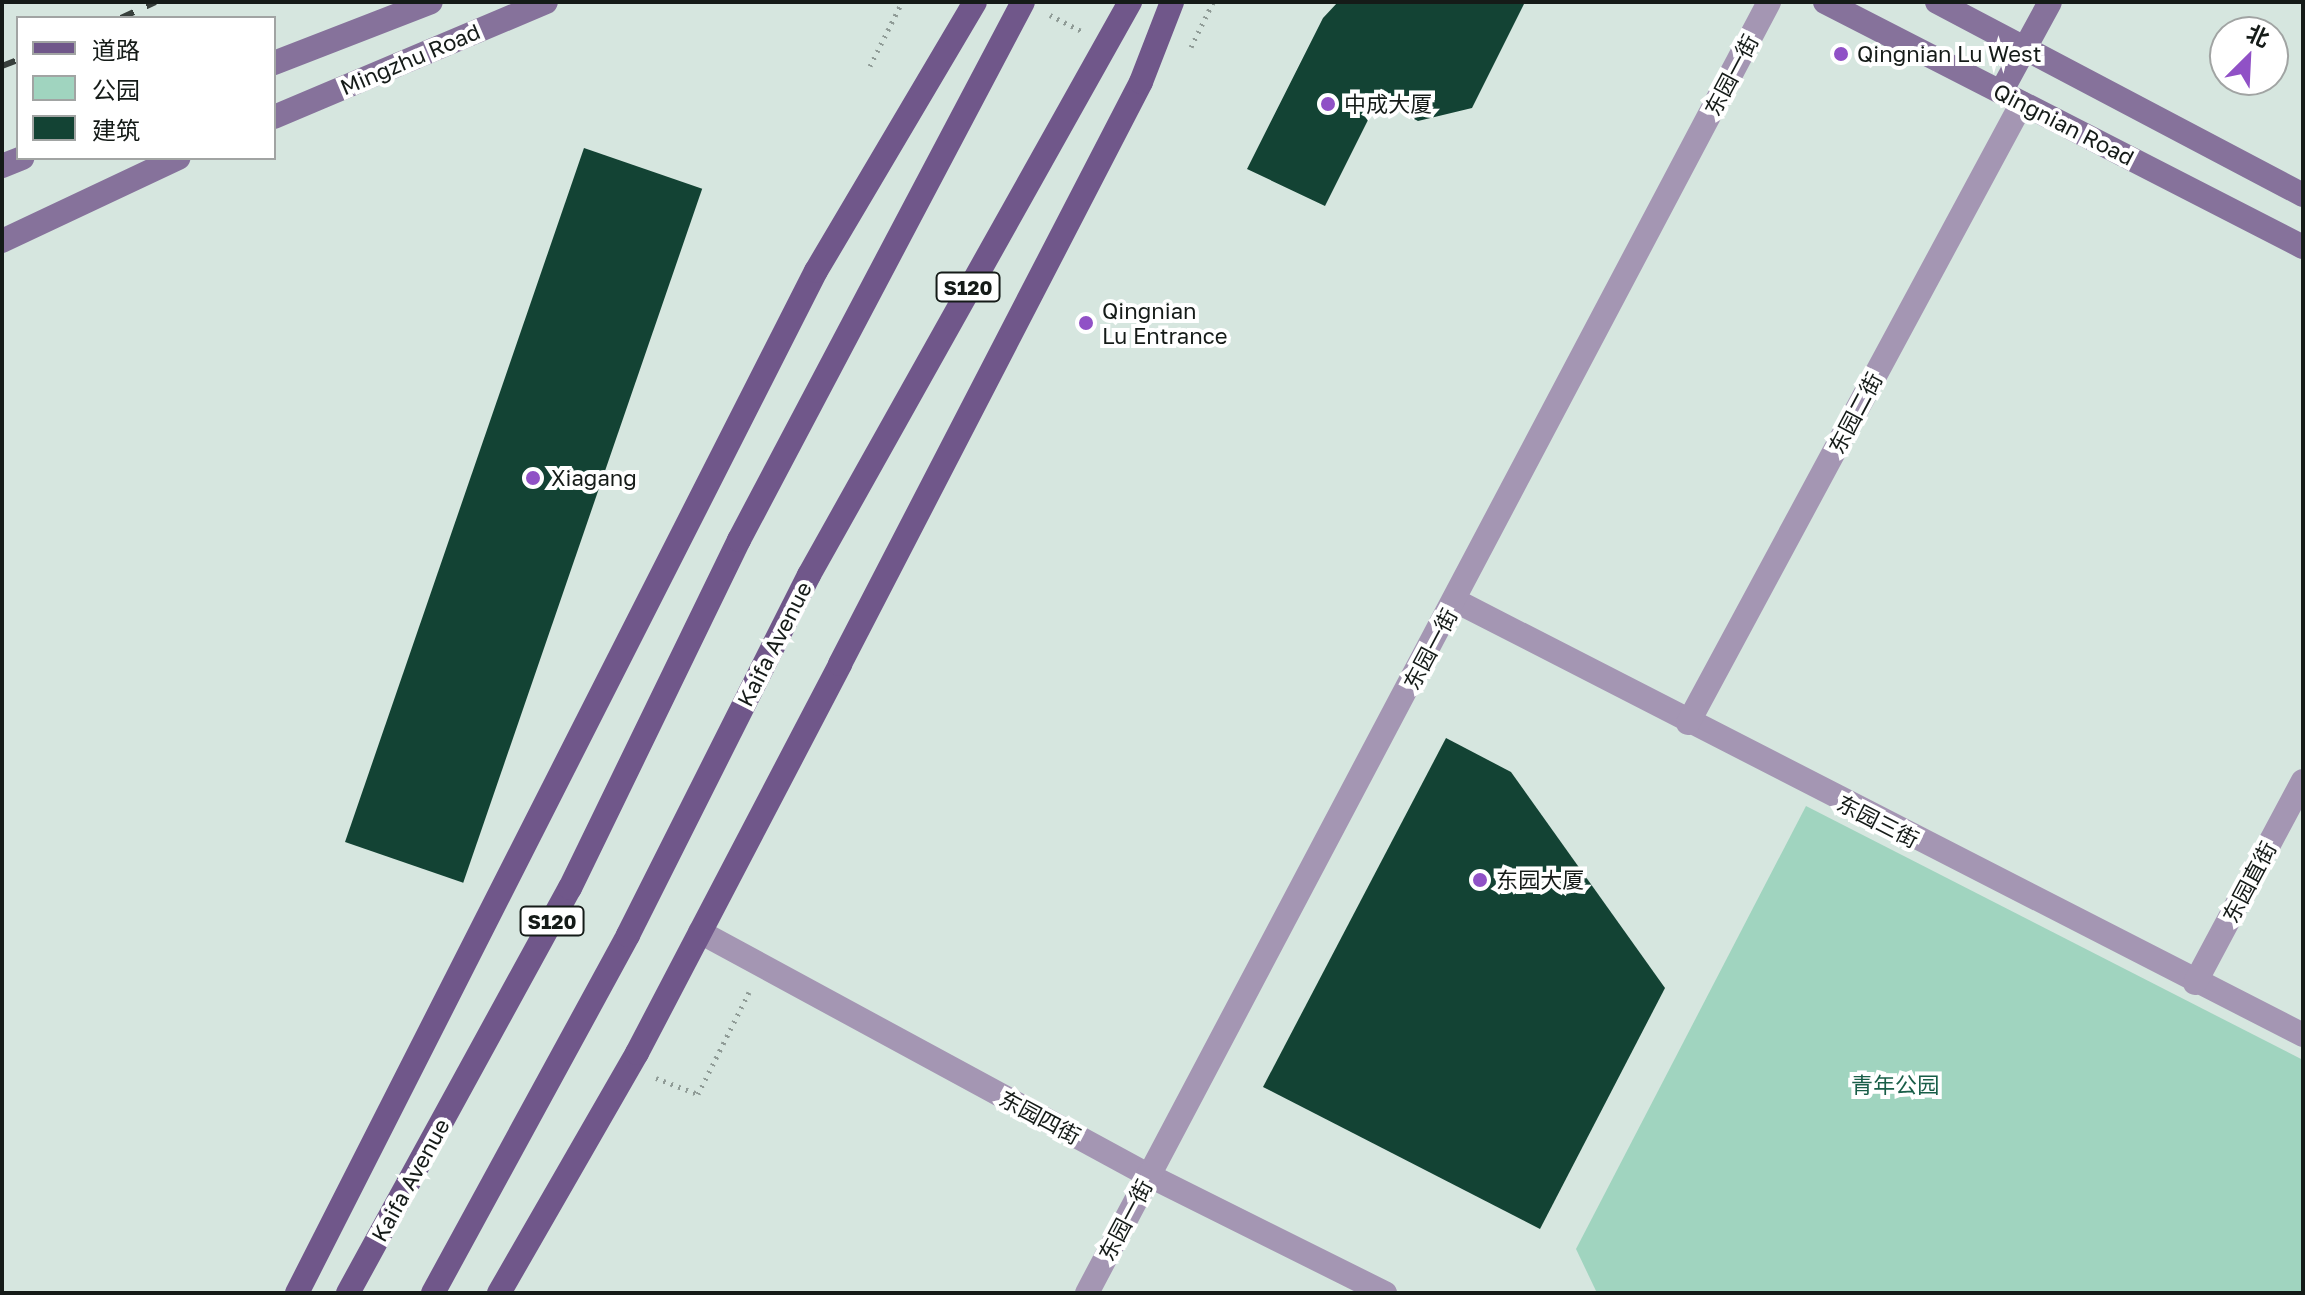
<!DOCTYPE html>
<html>
<head>
<meta charset="utf-8">
<style>
  body { margin:0 }
  #map { position:relative; width:2305px; height:1295px; overflow:hidden; background:#d6e6df; font-family:"Golos Text","Noto Sans SC",sans-serif }
  div>[style] { position:absolute }
  .green>* { inset:0; background:#a0d4bf }
  .building>* { inset:0; background:#134334; transform-origin:0 0 }
  .path>* { height:5px; margin-top:-2.5px; transform-origin:0; background:repeating-linear-gradient(90deg,#8f9b96 0 2px,transparent 0 8px) }
  .street>* { height:24px; margin:-12px; padding:0 12px; transform-origin:12px; border-radius:12px; background:#a496b3 }
  .secondary>* { height:24px; margin:-12px; padding:0 12px; transform-origin:12px; border-radius:12px; background:#86729b }
  .primary>* { height:24px; margin:-12px; padding:0 12px; transform-origin:12px; border-radius:12px; background:#70578a }
  .rail>* { height:6px; margin-top:-3px; transform-origin:0; background:repeating-linear-gradient(90deg,#38403c 0 14px,transparent 0 28px) }
  .dots>* { width:22px; height:22px; translate:-50% -50%; box-sizing:border-box; border:4px solid #fff; border-radius:50% }
  span { translate:-50% -50%; white-space:nowrap; text-align:center; line-height:1.15; -webkit-text-stroke:8px #fff; paint-order:stroke }
  .shield-label span { padding:2px 6px; background:#fff; border:2px solid; border-radius:6px; -webkit-text-stroke-width:0 }
  .shield-label { font-size:20px; color:#151b18; font-weight:700 }
  .poi-label { font-size:22px; color:#151b18 }
  .left { translate:0 -50%; text-align:left }
  .street-label { font-size:22px; color:#151b18 }
  .park-label { font-size:22px; color:#195e48 }
  .frame { position:absolute; inset:0; border:4px solid #151b18; pointer-events:none }
  .legend { position:absolute; left:16px; top:16px; width:260px; height:144px; box-sizing:border-box; background:#fff; border:2px solid #a1a4a3; margin:0; padding:10px 14px; list-style:none; font-size:24px; color:#151b18 }
  .legend li { display:flex; align-items:center; gap:16px; height:40px }
  .legend b { width:40px; border:2px solid #a1a4a3 }
  .north { position:absolute; left:2209px; top:16px; width:80px; height:80px; box-sizing:border-box; background:#fff; border:2px solid #a1a4a3; border-radius:50%; rotate:24deg; font-size:22px; font-weight:700; line-height:32px; text-align:center; color:#151b18 }
  .north::after { content:''; display:block; margin:auto; width:28px; height:36px; background:#9051c6; clip-path:polygon(50% 0,100% 100%,50% 72%,0 100%) }
</style>
</head>
<body>
<div id="map">
  <div class="green">
    <i style="clip-path:polygon(1806px 806px,2303px 1060px,2303px 1293px,1597px 1293px,1576px 1249px)"></i>
  </div>
  <div class="building">
    <i style="clip-path:polygon(1338px 2px,1525px 2px,1472px 108px,1418px 121px,1378px 100px,1325px 206px,1247px 169px,1323px 18px)"></i>
    <i style="left:584px;top:148px;width:125px;height:734px;rotate:19deg"></i>
    <i style="clip-path:polygon(1446px 738px,1511px 772px,1665px 988px,1540px 1229px,1263px 1087px)"></i>
  </div>
  <div class="path">
    <i style="left:1050px;top:15px;width:35px;rotate:27deg"></i>
    <i style="left:1191px;top:47px;width:50px;rotate:-63.9deg"></i>
    <i style="left:870px;top:66px;width:72px;rotate:-63.4deg"></i>
    <i style="left:656px;top:1078px;width:45px;rotate:20.9deg"></i>
    <i style="left:698px;top:1094px;width:114px;rotate:-63.4deg"></i>
  </div>
  <div class="street">
    <i style="left:1456px;top:601px;width:952px;rotate:27.13deg"></i>
    <i style="left:1688px;top:723px;width:704px;rotate:-61.69deg"></i>
    <i style="left:700px;top:932px;width:510px;rotate:28.48deg"></i>
    <i style="left:1148px;top:1175px;width:265px;rotate:26.5deg"></i>
    <i style="left:2195px;top:983px;width:229px;rotate:-61.9deg"></i>
    <i style="left:1087px;top:1293px;width:1460px;rotate:-62.15deg"></i>
  </div>
  <div class="secondary">
    <i style="left:1825px;top:2px;width:537px;rotate:27.14deg"></i>
    <i style="left:1937px;top:2px;width:414px;rotate:27.8deg"></i>
    <i style="left:274px;top:63px;width:168px;rotate:-21.2deg"></i>
    <i style="left:2001px;top:92px;width:102px;rotate:-61.4deg"></i>
    <i style="left:274px;top:117px;width:295px;rotate:-22.9deg"></i>
    <i style="left:2px;top:166px;width:22px;rotate:-22deg"></i>
    <i style="left:2px;top:241px;width:195px;rotate:-25.2deg"></i>
  </div>
  <div class="primary">
    <i style="left:297px;top:1293px;width:1146px;rotate:-63.08deg"></i>
    <i style="left:816px;top:271px;width:312px;rotate:-59.4deg"></i>
    <i style="left:348px;top:1293px;width:462px;rotate:-61.3deg"></i>
    <i style="left:570px;top:888px;width:387px;rotate:-64.1deg"></i>
    <i style="left:739px;top:540px;width:608px;rotate:-62.17deg"></i>
    <i style="left:433px;top:1293px;width:408px;rotate:-61.4deg"></i>
    <i style="left:628px;top:935px;width:403px;rotate:-63.3deg"></i>
    <i style="left:809px;top:575px;width:657px;rotate:-60.74deg"></i>
    <i style="left:499px;top:1293px;width:277px;rotate:-60.1deg"></i>
    <i style="left:637px;top:1053px;width:439px;rotate:-62.4deg"></i>
    <i style="left:840px;top:664px;width:655px;rotate:-62.65deg"></i>
    <i style="left:1141px;top:82px;width:86px;rotate:-68.8deg"></i>
  </div>
  <div class="rail">
    <i style="left:121px;top:18px;width:38px;rotate:-25deg"></i>
    <i style="left:2px;top:66px;width:17px;rotate:-21deg"></i>
  </div>
  <div class="dots">
    <i style="left:1841px;top:54px;background:#9051c6"></i>
    <i style="left:1328px;top:104px;background:#9051c6"></i>
    <i style="left:1086px;top:323px;background:#9051c6"></i>
    <i style="left:533px;top:478px;background:#9051c6"></i>
    <i style="left:1480px;top:880px;background:#9051c6"></i>
  </div>
  <div class="shield-label">
    <span style="left:968px;top:287px">S120</span>
    <span style="left:552px;top:921px">S120</span>
  </div>
  <div class="poi-label">
    <span class="left" style="left:1857px;top:54px">Qingnian Lu West</span>
    <span class="left" style="left:1344px;top:104px">中成大厦</span>
    <span class="left" style="left:1102px;top:323px">Qingnian<br>Lu Entrance</span>
    <span class="left" style="left:551px;top:478px">Xiagang</span>
    <span class="left" style="left:1496px;top:880px">东园大厦</span>
  </div>
  <div class="street-label">
    <span style="left:410px;top:59px;rotate:-23deg">Mingzhu Road</span>
    <span style="left:1731px;top:75px;rotate:-62deg">东园一街</span>
    <span style="left:2064px;top:124px;rotate:27deg">Qingnian Road</span>
    <span style="left:1855px;top:413px;rotate:-62deg">东园二街</span>
    <span style="left:774px;top:644px;rotate:-63deg">Kaifa Avenue</span>
    <span style="left:1430px;top:649px;rotate:-62deg">东园一街</span>
    <span style="left:1878px;top:821px;rotate:27deg">东园三街</span>
    <span style="left:2249px;top:882px;rotate:-62deg">东园直街</span>
    <span style="left:1040px;top:1117px;rotate:28deg">东园四街</span>
    <span style="left:410px;top:1180px;rotate:-61deg">Kaifa Avenue</span>
    <span style="left:1125px;top:1220px;rotate:-62deg">东园一街</span>
  </div>
  <div class="park-label">
    <span style="left:1895px;top:1085px">青年公园</span>
  </div>
  <div class="frame"></div>
  <ul class="legend">
  <li><b style="height:10px;background:#70578a"></b>道路</li>
  <li><b style="height:22px;background:#a0d4bf"></b>公园</li>
  <li><b style="height:22px;background:#134334"></b>建筑</li>
  </ul>
  <div class="north">北</div>
</div>
</body>
</html>
